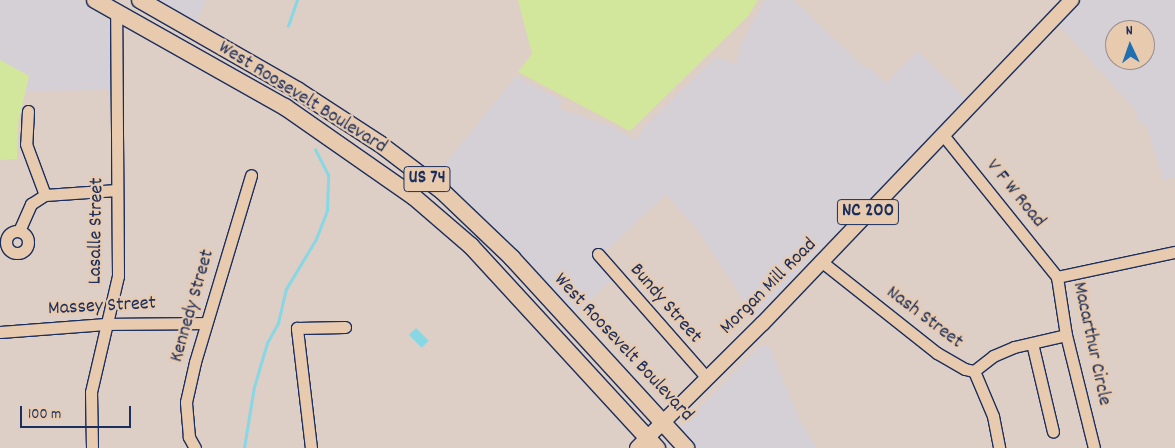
<!DOCTYPE html>
<html>
<head>
<meta charset="utf-8">
<style>
  body { margin:0 }
  #map { position:relative; width:1175px; height:448px; overflow:hidden; background:#ddcec6; font-family:Dekko,sans-serif }
  div>[style] { position:absolute }
  .built>* { inset:0; background:#d5d0d6 }
  .green>* { inset:0; background:#d3e79c }
  .water>* { inset:0; background:#88d7e5; transform-origin:0 0 }
  .stream>* { height:2.5px; margin:-1.25px; padding:0 1.25px; transform-origin:1.25px; border-radius:1.25px; background:#88d7e5 }
  .roads { filter:drop-shadow(1px 0 #1b2f5e) drop-shadow(-1px 0 #1b2f5e) drop-shadow(0 1px #1b2f5e) drop-shadow(0 -1px #1b2f5e) }
  .minor>* { height:11px; margin:-5.5px; padding:0 5.5px; transform-origin:5.5px; border-radius:5.5px; background:#e8cbaf }
  .minor>.ring { margin:-5.5px; padding:0; box-sizing:content-box; background:none; border:11px solid #e8cbaf; border-radius:50% }
  .major>* { height:14px; margin:-7px; padding:0 7px; transform-origin:7px; border-radius:7px; background:#e8cbaf }
  .highway>* { height:16px; margin:-8px; padding:0 8px; transform-origin:8px; border-radius:8px; background:#e8cbaf }
  span { translate:-50% -50%; white-space:nowrap; text-align:center; line-height:1.15; -webkit-text-stroke:4.5px #e8cbaf; paint-order:stroke }
  .shield-label span { padding:1px 4px; background:#e8cbaf; border:1px solid; border-radius:4px; -webkit-text-stroke-width:0 }
  .shield-label { font-size:19px; color:#1b2f5e; font-weight:700 }
  .street-label { font-size:20px; color:#1b2f5e }
  .north { position:absolute; left:1105px; top:20px; width:50px; height:50px; box-sizing:border-box; background:#e8cbaf; border:1px solid #968d8f; border-radius:50%; rotate:357deg; font-size:14px; font-weight:700; line-height:20px; text-align:center; color:#1b2f5e }
  .north::after { content:''; display:block; margin:auto; width:18px; height:22px; background:#1f6fb2; clip-path:polygon(50% 0,100% 100%,50% 72%,0 100%) }
  .scale { position:absolute; left:20px; top:406px; width:111px; height:22px; box-sizing:border-box; border:2px solid #1b2f5e; border-top:0; padding-left:6px; font-size:15px; line-height:18px; white-space:nowrap; color:#1b2f5e; -webkit-text-stroke:4px #e8cbaf; paint-order:stroke }
</style>
</head>
<body>
<div id="map">
  <div class="built">
    <i style="clip-path:polygon(0 0,80px 0,101px 12px,109px 23px,111px 90px,26px 91px,29px 76px,0 60px)"></i>
    <i style="clip-path:polygon(155px 0,206px 0,196px 23px)"></i>
    <i style="clip-path:polygon(765px 0,794px 0,866px 69px,869px 67px,886px 83px,918px 51px,969px 102px,832px 237px,755px 318px,699px 232px,666px 194px,604px 253px,619px 273px,574px 314px,500px 234px,435px 176px,516px 76px,563px 101px,559px 108px,613px 127px,636px 140px,644px 127px,716px 57px,736px 64px,741px 44px)"></i>
    <i style="clip-path:polygon(evenodd,1079px 0,1175px 0,1175px 177px,1163px 180px,1146px 124px,1138px 124px,1136px 111px,1057px 23px,1079px 0,1115px 30px,1145px 30px,1145px 60px,1115px 60px,1115px 30px)"></i>
    <i style="clip-path:polygon(761px 345px,769px 345px,799px 419px,817px 448px,694px 448px,681px 433px,681px 427px)"></i>
  </div>
  <div class="green">
    <i style="clip-path:polygon(518px 0,758px 0,749px 15px,630px 131px,518px 72px,532px 54px)"></i>
    <i style="clip-path:polygon(0 60px,29px 76px,18px 123px,17px 159px,0 160px)"></i>
  </div>
  <div class="water">
    <i style="left:416px;top:328px;width:18px;height:10px;rotate:45deg"></i>
  </div>
  <div class="stream">
    <i style="left:288px;top:26px;width:28px;rotate:-71deg"></i>
    <i style="left:244px;top:448px;width:62px;rotate:-80.7deg"></i>
    <i style="left:254px;top:387px;width:46px;rotate:-73.5deg"></i>
    <i style="left:267px;top:343px;width:23px;rotate:-61deg"></i>
    <i style="left:278px;top:323px;width:35px;rotate:-77deg"></i>
    <i style="left:286px;top:289px;width:58px;rotate:-59deg"></i>
    <i style="left:316px;top:239px;width:31px;rotate:-69deg"></i>
    <i style="left:327px;top:210px;width:35px;rotate:-88deg"></i>
    <i style="left:328px;top:175px;width:28px;rotate:-117deg"></i>
  </div>
  <div class="roads">
    <div class="minor">
      <i style="left:28px;top:111px;width:33px;rotate:93deg"></i>
      <i style="left:26px;top:144px;width:54px;rotate:69.6deg"></i>
      <i style="left:943px;top:135px;width:182px;rotate:51.2deg"></i>
      <i style="left:1057px;top:277px;width:59px;rotate:81.2deg"></i>
      <i style="left:1066px;top:335px;width:116px;rotate:76.1deg"></i>
      <i style="left:19px;top:231px;width:30px;rotate:-66deg"></i>
      <i style="left:31px;top:204px;width:17px;rotate:-33deg"></i>
      <i style="left:45px;top:195px;width:72px;rotate:-4deg"></i>
      <i class="ring" style="left:6px;top:231px;width:11px;height:11px"></i>
      <i style="left:598px;top:254px;width:164px;rotate:48.7deg"></i>
      <i style="left:822px;top:262px;width:147px;rotate:38.4deg"></i>
      <i style="left:937px;top:353px;width:32px;rotate:30deg"></i>
      <i style="left:965px;top:369px;width:9px;rotate:13deg"></i>
      <i style="left:974px;top:371px;width:24px;rotate:-38deg"></i>
      <i style="left:993px;top:356px;width:23px;rotate:-23deg"></i>
      <i style="left:1014px;top:347px;width:53px;rotate:-13deg"></i>
      <i style="left:1057px;top:277px;width:121px;rotate:-12deg"></i>
      <i style="left:0;top:332px;width:106px;rotate:-4.3deg"></i>
      <i style="left:106px;top:324px;width:100px;rotate:-0.6deg"></i>
      <i style="left:1032px;top:343px;width:91px;rotate:76.7deg"></i>
      <i style="left:974px;top:371px;width:49px;rotate:67.1deg"></i>
      <i style="left:993px;top:416px;width:33px;rotate:79deg"></i>
      <i style="left:92px;top:448px;width:56px;rotate:-91deg"></i>
      <i style="left:91px;top:392px;width:119px;rotate:-76.9deg"></i>
      <i style="left:118px;top:276px;width:264px;rotate:-90.4deg"></i>
      <i style="left:195px;top:448px;width:13px;rotate:-119deg"></i>
      <i style="left:189px;top:437px;width:35px;rotate:-95deg"></i>
      <i style="left:186px;top:402px;width:41px;rotate:-77.3deg"></i>
      <i style="left:195px;top:362px;width:195px;rotate:-73.3deg"></i>
      <i style="left:311px;top:448px;width:121px;rotate:-96.7deg"></i>
      <i style="left:297px;top:328px;width:48px;rotate:-1.2deg"></i>
    </div>
    <div class="major">
      <i style="left:637px;top:448px;width:177px;rotate:-44.8deg"></i>
      <i style="left:763px;top:323px;width:447px;rotate:-46.3deg"></i>
    </div>
    <div class="highway">
      <i style="left:95px;top:0;width:218px;rotate:29.4deg"></i>
      <i style="left:285px;top:107px;width:157px;rotate:34.9deg"></i>
      <i style="left:414px;top:197px;width:75px;rotate:40.7deg"></i>
      <i style="left:471px;top:246px;width:275px;rotate:47.4deg"></i>
      <i style="left:140px;top:0;width:181px;rotate:29.8deg"></i>
      <i style="left:297px;top:90px;width:99px;rotate:33deg"></i>
      <i style="left:380px;top:144px;width:78px;rotate:37.2deg"></i>
      <i style="left:442px;top:191px;width:97px;rotate:43.7deg"></i>
      <i style="left:512px;top:258px;width:258px;rotate:47.5deg"></i>
    </div>
  </div>
  <div class="shield-label">
    <span style="left:427px;top:179px">US 74</span>
    <span style="left:868px;top:212px">NC 200</span>
  </div>
  <div class="street-label">
    <span style="left:302px;top:98px;rotate:32deg">West Roosevelt Boulevard</span>
    <span style="left:1015px;top:194px;rotate:51deg">V F W Road</span>
    <span style="left:97px;top:231px;rotate:-89deg">Lasalle Street</span>
    <span style="left:769px;top:287px;rotate:-45deg">Morgan Mill Road</span>
    <span style="left:665px;top:304px;rotate:49deg">Bundy Street</span>
    <span style="left:193px;top:306px;rotate:-74deg">Kennedy Street</span>
    <span style="left:102px;top:307px;rotate:-3deg">Massey Street</span>
    <span style="left:924px;top:318px;rotate:37deg">Nash Street</span>
    <span style="left:1091px;top:344px;rotate:78deg">Macarthur Circle</span>
    <span style="left:623px;top:348px;rotate:47deg">West Roosevelt Boulevard</span>
  </div>
  <div class="north">N</div>
  <div class="scale">100 m</div>
</div>
</body>
</html>
